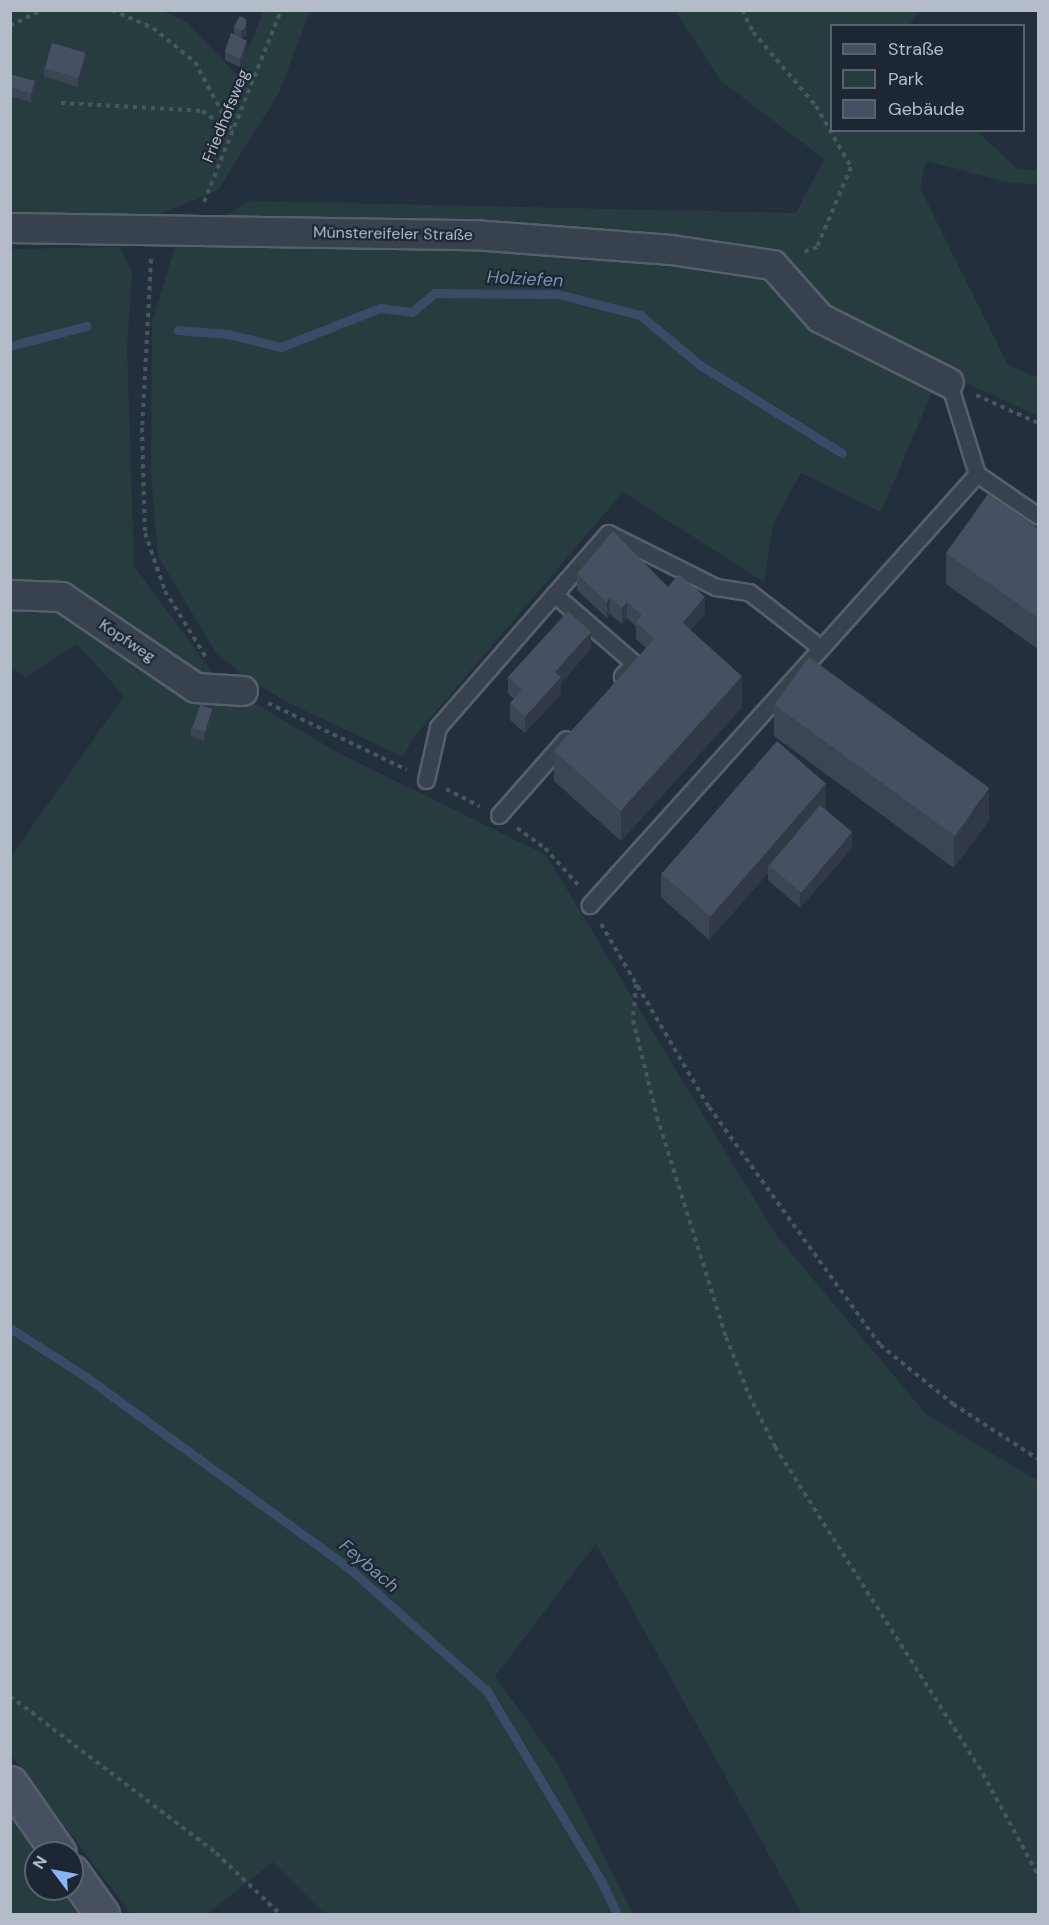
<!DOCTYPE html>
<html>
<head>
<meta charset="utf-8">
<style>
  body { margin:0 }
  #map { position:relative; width:1049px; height:1925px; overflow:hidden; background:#242f3e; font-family:"DM Sans",sans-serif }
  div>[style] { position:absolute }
  .green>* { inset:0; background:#263c3f }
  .stream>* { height:9px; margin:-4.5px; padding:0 4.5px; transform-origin:4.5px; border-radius:4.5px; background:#394c67 }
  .path>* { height:4px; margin-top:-2px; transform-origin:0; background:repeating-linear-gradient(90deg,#44595c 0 4.5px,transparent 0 9px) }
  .roads { filter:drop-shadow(2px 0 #565f6c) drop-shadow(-2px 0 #565f6c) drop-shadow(0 2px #565f6c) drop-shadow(0 -2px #565f6c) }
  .lane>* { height:15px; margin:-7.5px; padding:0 7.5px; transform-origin:7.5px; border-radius:7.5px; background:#38414e }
  .street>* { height:28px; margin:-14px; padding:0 14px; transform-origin:14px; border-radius:14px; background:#38414e }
  .secondary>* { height:33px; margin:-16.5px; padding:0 16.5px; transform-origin:16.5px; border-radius:16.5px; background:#465061 }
  .wall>* { inset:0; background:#3b4654 }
  .shaded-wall>* { inset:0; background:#303945 }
  .building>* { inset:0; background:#455162; transform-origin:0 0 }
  span { translate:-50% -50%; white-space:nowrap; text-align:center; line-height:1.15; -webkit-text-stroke:4.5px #1d2633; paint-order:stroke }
  .street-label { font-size:16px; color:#b4bcc9 }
  .water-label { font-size:18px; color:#7c92b1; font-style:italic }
  .frame { position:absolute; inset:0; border:12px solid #b4bcc9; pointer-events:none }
  .legend { position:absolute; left:830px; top:24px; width:195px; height:108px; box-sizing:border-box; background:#1d2633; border:2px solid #59626f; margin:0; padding:8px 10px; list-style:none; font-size:18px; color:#b4bcc9 }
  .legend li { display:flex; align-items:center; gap:12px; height:30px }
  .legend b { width:30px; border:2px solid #59626f }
  .north { position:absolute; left:24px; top:1841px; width:60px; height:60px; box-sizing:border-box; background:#1d2633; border:2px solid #59626f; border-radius:50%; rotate:302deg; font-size:16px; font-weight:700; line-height:24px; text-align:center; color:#b4bcc9 }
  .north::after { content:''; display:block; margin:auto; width:21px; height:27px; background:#8ab4f8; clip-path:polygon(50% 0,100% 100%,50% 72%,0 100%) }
</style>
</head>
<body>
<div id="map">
  <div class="green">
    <i style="clip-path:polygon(11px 11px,162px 11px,187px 22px,237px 75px,264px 11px,310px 11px,279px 93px,218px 190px,158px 215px,11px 212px)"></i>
    <i style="clip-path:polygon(675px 11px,919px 11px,909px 25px,832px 26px,832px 130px,977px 131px,1016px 168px,1038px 171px,1038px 184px,1011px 183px,926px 161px,920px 188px,1008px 365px,1038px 378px,1038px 416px,929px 366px,932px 392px,881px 512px,801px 473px,773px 524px,764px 582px,623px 492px,414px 737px,403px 757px,287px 702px,249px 680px,216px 653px,158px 556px,151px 473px,152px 322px,175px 247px,250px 201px,796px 213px,824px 159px,721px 81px)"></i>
    <i style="clip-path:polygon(120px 247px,132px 272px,127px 346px,134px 566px,220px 683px,337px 752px,546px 855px,776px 1235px,926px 1414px,1038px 1481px,1038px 1914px,802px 1914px,596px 1544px,495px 1676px,557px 1763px,633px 1914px,325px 1914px,273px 1862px,207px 1914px,131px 1914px,11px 1755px,10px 858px,124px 696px,77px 644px,26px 677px,11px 667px,11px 249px)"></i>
    <i style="clip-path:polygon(10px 1808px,40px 1853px,36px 1853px,36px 1889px,63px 1889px,80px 1914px,11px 1914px)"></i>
  </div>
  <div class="stream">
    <i style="left:178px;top:330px;width:50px;rotate:4.6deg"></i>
    <i style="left:228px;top:334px;width:55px;rotate:13.8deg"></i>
    <i style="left:281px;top:347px;width:106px;rotate:-21.5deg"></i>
    <i style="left:380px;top:308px;width:32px;rotate:7deg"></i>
    <i style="left:412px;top:312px;width:30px;rotate:-40deg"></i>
    <i style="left:435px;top:293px;width:123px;rotate:0.5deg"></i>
    <i style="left:558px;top:294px;width:85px;rotate:14.4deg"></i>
    <i style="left:640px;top:315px;width:78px;rotate:39.8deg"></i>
    <i style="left:700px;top:365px;width:167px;rotate:31.8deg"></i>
    <i style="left:10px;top:346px;width:79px;rotate:-14.7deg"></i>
    <i style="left:10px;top:1328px;width:90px;rotate:32.8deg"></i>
    <i style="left:86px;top:1377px;width:326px;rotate:36deg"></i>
    <i style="left:350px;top:1569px;width:183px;rotate:41.7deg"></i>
    <i style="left:487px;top:1691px;width:222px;rotate:59deg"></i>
    <i style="left:601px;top:1881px;width:37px;rotate:64deg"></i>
  </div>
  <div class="path">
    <i style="left:112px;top:10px;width:45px;rotate:23.7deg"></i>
    <i style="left:153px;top:28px;width:54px;rotate:39deg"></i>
    <i style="left:195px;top:62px;width:78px;rotate:61.8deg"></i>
    <i style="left:742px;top:10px;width:25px;rotate:63deg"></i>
    <i style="left:753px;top:32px;width:97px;rotate:49.6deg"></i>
    <i style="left:816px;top:106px;width:70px;rotate:60.2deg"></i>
    <i style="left:851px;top:167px;width:87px;rotate:113deg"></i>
    <i style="left:817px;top:247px;width:17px;rotate:159deg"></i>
    <i style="left:10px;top:26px;width:36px;rotate:-27deg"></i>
    <i style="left:61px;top:103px;width:141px;rotate:3.2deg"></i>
    <i style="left:202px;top:111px;width:37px;rotate:34deg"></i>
    <i style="left:204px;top:202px;width:207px;rotate:-68.1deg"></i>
    <i style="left:151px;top:259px;width:169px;rotate:93deg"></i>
    <i style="left:142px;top:428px;width:105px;rotate:88.4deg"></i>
    <i style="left:145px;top:533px;width:61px;rotate:71deg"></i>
    <i style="left:165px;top:591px;width:80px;rotate:58.3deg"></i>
    <i style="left:976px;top:395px;width:68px;rotate:24.3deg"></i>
    <i style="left:268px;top:703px;width:154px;rotate:25.7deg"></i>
    <i style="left:446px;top:789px;width:38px;rotate:27deg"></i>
    <i style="left:517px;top:828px;width:34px;rotate:36deg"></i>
    <i style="left:545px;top:848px;width:51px;rotate:48.2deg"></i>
    <i style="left:601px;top:924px;width:212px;rotate:59.5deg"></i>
    <i style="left:709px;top:1107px;width:293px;rotate:54.3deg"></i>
    <i style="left:880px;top:1345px;width:94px;rotate:38.9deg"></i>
    <i style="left:953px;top:1404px;width:101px;rotate:32.9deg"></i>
    <i style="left:636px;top:984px;width:36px;rotate:95deg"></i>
    <i style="left:633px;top:1020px;width:100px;rotate:76.1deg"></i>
    <i style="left:657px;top:1117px;width:231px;rotate:72.6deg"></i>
    <i style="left:726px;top:1337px;width:62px;rotate:68.4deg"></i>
    <i style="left:749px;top:1395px;width:58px;rotate:63.4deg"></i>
    <i style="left:775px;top:1447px;width:388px;rotate:57.5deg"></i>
    <i style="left:983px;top:1774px;width:115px;rotate:61.4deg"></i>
    <i style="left:10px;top:1696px;width:259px;rotate:37.3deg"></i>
    <i style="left:216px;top:1853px;width:88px;rotate:43.6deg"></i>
  </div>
  <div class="roads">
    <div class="lane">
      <i style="left:949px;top:383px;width:95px;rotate:72.9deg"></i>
      <i style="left:554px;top:594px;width:106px;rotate:40.8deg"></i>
      <i style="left:634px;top:663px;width:18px;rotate:133deg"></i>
      <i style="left:821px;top:648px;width:234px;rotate:-48.1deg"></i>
      <i style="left:977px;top:474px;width:74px;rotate:34.5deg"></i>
      <i style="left:426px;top:780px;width:54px;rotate:-77.2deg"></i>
      <i style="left:438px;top:727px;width:258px;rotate:-48.8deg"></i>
      <i style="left:608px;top:533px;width:121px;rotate:26.6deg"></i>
      <i style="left:716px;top:587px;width:33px;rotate:9deg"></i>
      <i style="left:749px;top:592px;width:91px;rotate:37.9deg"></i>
      <i style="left:821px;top:648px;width:346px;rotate:132deg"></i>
      <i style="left:499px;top:815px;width:101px;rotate:-48.6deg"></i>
    </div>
    <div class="street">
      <i style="left:10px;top:228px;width:463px;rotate:0.9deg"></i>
      <i style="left:473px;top:235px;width:199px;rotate:4.3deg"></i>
      <i style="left:671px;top:250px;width:103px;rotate:8.4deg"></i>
      <i style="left:773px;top:265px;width:71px;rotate:48.4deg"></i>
      <i style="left:820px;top:318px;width:144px;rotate:26.7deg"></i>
      <i style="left:10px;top:595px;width:52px;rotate:2.2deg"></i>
      <i style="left:62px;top:597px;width:162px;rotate:34.2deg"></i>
      <i style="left:196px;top:688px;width:47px;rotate:3.7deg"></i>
    </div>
    <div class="secondary">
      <i style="left:10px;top:1783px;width:85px;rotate:55deg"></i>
      <i style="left:72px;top:1872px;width:52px;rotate:54.5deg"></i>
    </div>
  </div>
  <div class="wall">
    <i style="clip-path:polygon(240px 16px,246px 35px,242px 38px,247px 49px,240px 67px,225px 60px,225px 51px,234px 35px,234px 27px)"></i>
    <i style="clip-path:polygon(86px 62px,78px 87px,44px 76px,44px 68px)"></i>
    <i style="clip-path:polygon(10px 74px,35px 90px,31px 102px,10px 96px)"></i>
    <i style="clip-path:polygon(1038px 529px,1038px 649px,946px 584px,946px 553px)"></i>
    <i style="clip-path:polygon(577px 574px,668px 587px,705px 614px,690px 630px,742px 707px,621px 841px,554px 781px,554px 750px,646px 648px,636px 639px,636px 626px,627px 618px,622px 624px,610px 614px,607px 618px,577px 590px)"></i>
    <i style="clip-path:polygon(591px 649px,561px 683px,561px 694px,525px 733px,510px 720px,510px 703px,514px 699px,508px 694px,508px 677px)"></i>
    <i style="clip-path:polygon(774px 705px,989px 820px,954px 868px,774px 736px)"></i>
    <i style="clip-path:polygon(212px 718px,204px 741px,191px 736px,191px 727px)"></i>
    <i style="clip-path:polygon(826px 808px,825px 809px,852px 848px,800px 908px,768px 880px,768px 873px,709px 940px,661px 897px,661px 873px)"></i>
  </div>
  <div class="shaded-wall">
    <i style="clip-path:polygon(246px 27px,246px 35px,241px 39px,241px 31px)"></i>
    <i style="clip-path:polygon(247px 41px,247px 49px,240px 67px,240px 59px)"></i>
    <i style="clip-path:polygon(86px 53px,86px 62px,78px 87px,78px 79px)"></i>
    <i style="clip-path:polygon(35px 81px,35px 90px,31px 102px,31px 94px)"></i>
    <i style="clip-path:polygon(610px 597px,610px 614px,607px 618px,607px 602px)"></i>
    <i style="clip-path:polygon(705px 597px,705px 614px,662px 662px,662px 645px)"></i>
    <i style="clip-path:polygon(627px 602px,627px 618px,622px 624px,622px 608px)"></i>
    <i style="clip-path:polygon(591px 632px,591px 649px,561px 683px,561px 694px,525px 733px,525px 717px,555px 672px)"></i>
    <i style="clip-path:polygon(742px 676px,742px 707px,621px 841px,621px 810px)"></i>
    <i style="clip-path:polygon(212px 709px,212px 718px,204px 741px,204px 732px)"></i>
    <i style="clip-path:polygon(826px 784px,826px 808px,773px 868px,768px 864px,768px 873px,709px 940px,709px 916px)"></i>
    <i style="clip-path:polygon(989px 789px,989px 820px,954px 868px,954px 838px)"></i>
    <i style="clip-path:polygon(852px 832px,852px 848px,800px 908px,800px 891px)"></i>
  </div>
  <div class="building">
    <i style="clip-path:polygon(240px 16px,246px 19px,246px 27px,241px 31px,234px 27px)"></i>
    <i style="clip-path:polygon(231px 33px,247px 41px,240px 59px,225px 51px)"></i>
    <i style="left:52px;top:43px;width:35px;height:26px;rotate:16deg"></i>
    <i style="clip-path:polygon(10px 74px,35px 81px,31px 94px,10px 87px)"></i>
    <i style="clip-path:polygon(988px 494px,1038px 529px,1038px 618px,946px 553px)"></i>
    <i style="clip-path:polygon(613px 531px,668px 587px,679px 574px,705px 597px,682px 623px,675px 616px,655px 639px,636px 622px,642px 615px,627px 602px,622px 608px,610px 597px,607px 602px,577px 574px)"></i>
    <i style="clip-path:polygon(568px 611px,591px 632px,555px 672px,561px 677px,525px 717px,510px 703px,522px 690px,508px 677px)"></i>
    <i style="left:675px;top:616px;width:90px;height:181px;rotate:42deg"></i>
    <i style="left:809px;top:657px;width:223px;height:59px;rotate:36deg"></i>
    <i style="left:200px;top:705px;width:13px;height:24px;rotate:18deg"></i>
    <i style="left:777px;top:741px;width:65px;height:176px;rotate:41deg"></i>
    <i style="left:820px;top:805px;width:42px;height:79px;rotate:40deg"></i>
  </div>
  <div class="street-label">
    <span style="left:226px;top:116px;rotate:-68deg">Friedhofsweg</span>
    <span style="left:393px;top:234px;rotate:1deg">Münstereifeler Straße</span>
    <span style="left:127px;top:641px;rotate:34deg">Kopfweg</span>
  </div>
  <div class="water-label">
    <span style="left:525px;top:279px;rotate:3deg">Holziefen</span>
    <span style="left:369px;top:1566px;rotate:40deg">Feybach</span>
  </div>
  <div class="frame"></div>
  <ul class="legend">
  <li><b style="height:8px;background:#465061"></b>Straße</li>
  <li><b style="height:16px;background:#263c3f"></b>Park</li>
  <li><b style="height:16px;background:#455162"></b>Gebäude</li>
  </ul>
  <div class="north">N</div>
</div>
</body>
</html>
